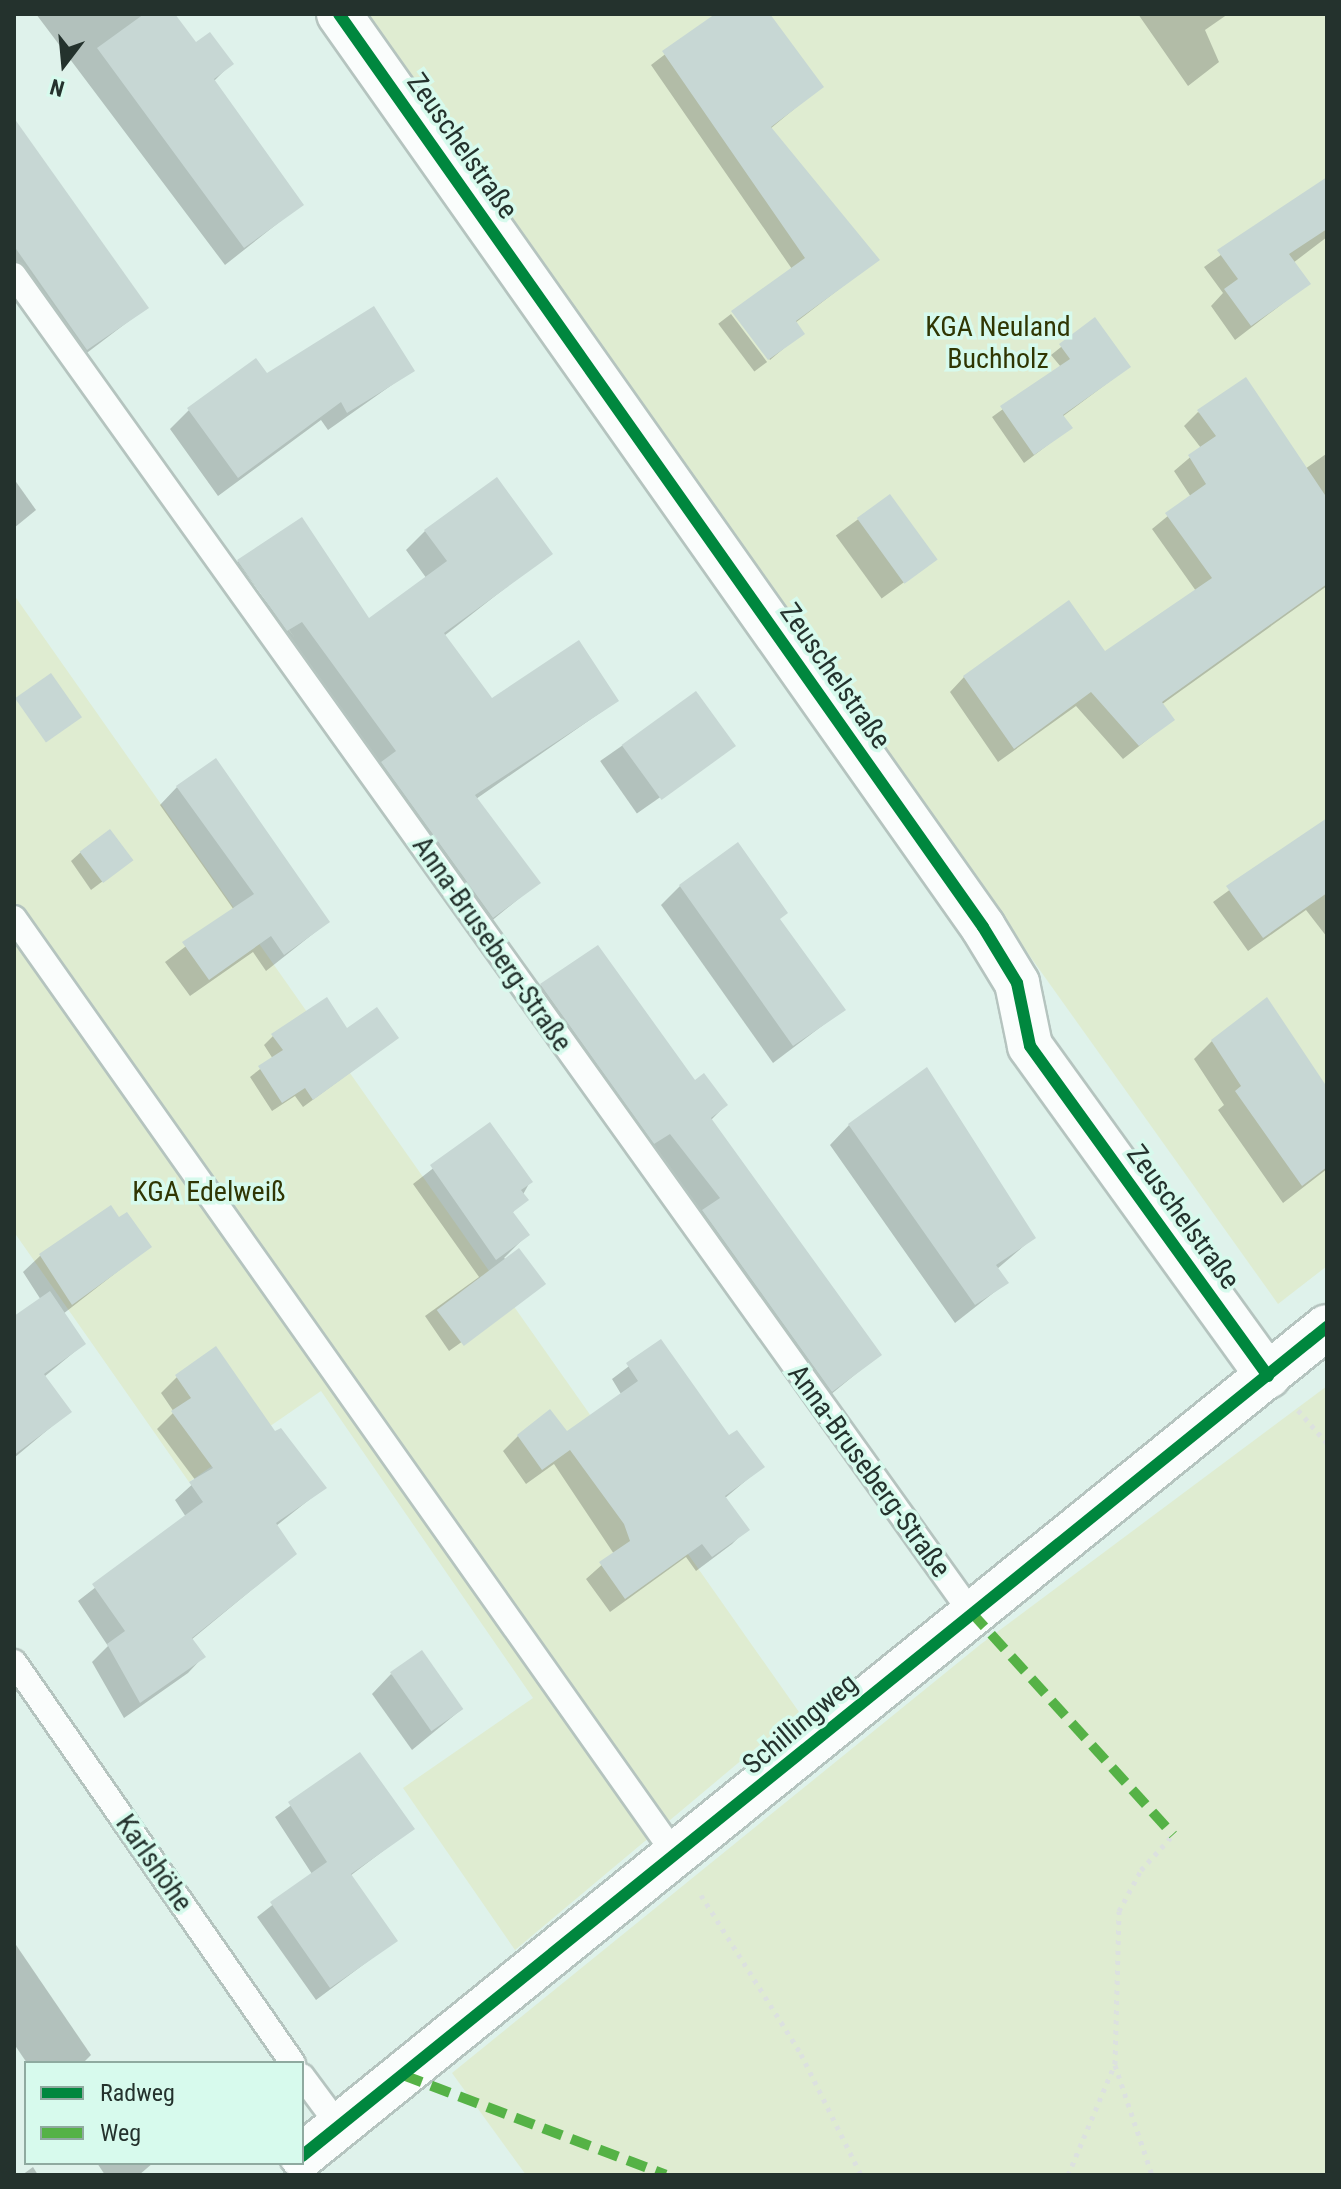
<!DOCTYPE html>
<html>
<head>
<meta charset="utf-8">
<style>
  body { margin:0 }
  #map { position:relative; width:1341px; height:2189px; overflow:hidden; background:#dff2eb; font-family:"Roboto Condensed",sans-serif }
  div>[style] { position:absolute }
  .green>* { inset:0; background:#dfecd1 }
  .shadow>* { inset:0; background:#0003; transform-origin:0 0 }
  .building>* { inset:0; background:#c7d7d4; transform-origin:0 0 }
  .path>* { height:5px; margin-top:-2.5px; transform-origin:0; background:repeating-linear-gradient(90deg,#dce1df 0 4px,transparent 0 10px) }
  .roads { filter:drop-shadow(2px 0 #b5c4bf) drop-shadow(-2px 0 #b5c4bf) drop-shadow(0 2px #b5c4bf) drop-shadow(0 -2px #b5c4bf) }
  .lane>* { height:24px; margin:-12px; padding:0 12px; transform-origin:12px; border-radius:12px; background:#fafdfc }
  .street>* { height:44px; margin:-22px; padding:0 22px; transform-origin:22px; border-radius:22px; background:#fafdfc }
  .quiet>* { height:10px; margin-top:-5px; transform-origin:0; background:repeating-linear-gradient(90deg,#55b246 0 20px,transparent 0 30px) }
  .cycleway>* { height:12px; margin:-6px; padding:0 6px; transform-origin:6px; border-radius:6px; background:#00873e }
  span { translate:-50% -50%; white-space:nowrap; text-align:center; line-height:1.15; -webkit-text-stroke:7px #d7faed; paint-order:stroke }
  .street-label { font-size:28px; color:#24322d }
  .park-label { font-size:28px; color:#303603 }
  .frame { position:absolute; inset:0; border:16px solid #24322d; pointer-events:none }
  .legend { position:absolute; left:24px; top:2061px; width:280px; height:104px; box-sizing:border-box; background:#d7faed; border:2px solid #8faaa0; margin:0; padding:10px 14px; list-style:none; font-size:24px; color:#24322d }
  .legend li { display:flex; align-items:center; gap:16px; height:40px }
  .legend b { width:40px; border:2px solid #8faaa0 }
  .north { position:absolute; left:24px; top:24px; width:80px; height:80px; -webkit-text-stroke:6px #d7faed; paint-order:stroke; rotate:196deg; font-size:22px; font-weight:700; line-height:32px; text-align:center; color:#24322d }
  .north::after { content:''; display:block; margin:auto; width:28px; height:36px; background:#24322d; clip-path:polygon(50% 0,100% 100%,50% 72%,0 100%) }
</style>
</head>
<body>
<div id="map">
  <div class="green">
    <i style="clip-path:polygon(358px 14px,1327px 14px,1327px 1266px,1278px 1304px)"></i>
    <i style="clip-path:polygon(14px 595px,799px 1712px,515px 1950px,403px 1788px,533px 1698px,321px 1391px,189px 1482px,14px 1232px)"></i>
    <i style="clip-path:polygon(1327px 1386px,1327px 2175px,526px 2175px,452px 2073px,981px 1644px)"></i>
  </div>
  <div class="shadow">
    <i style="clip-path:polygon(36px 14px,173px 14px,195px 45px,231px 64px,213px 82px,301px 205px,225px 265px)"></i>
    <i style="clip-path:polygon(718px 14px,768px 14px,822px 86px,770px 129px,877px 260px,795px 323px,802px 333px,770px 360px,734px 311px,792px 269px,651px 65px)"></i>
    <i style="clip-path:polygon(1138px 14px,1228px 14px,1205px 30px,1219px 62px,1188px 86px)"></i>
    <i style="clip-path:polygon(14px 122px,146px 308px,67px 368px,14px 278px)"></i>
    <i style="clip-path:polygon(1327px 179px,1327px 237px,1293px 263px,1308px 284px,1235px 340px,1211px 306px,1223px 293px,1204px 267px)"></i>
    <i style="left:731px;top:314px;width:60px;height:16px;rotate:53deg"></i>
    <i style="clip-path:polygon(1095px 320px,1129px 367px,1062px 417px,1070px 428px,1024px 463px,992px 417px,1061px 367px,1051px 355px)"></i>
    <i style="clip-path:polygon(413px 370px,328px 430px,321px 420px,218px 496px,170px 429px,189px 410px,266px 376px)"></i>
    <i style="clip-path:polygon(1198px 412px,1305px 469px,1326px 454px,1327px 586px,1161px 705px,1172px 720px,1123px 759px,1076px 706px,998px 762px,950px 692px,964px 677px,1105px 654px,1196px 591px,1152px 529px,1191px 497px,1174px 471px,1201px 448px,1184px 426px)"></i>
    <i style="clip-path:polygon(14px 479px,36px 510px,14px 528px)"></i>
    <i style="left:890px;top:496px;width:78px;height:67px;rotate:54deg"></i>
    <i style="clip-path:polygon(301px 519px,368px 620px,427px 579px,406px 550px,425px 531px,550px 553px,444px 636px,491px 701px,617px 701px,476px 799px,538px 883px,473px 936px,219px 580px,236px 563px,295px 638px,237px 562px)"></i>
    <i style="left:696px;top:694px;width:64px;height:117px;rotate:55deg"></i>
    <i style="clip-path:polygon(177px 787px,328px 922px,266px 971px,253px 952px,190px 996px,165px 962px,234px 910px,160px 805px)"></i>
    <i style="clip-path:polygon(1327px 819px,1327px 937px,1306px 910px,1248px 951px,1213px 902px)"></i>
    <i style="clip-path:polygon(81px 852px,131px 860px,91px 890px,71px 861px)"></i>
    <i style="clip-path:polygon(680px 886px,779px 920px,843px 1010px,773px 1063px,661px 905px)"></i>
    <i style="clip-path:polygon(541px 985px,726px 1105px,710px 1121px,879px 1355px,813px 1409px,522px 1004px)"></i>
    <i style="clip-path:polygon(347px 1031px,397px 1038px,303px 1107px,295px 1096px,272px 1111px,250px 1077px,273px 1059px,264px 1045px,273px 1036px)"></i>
    <i style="clip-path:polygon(1212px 1041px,1327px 1099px,1327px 1169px,1283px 1203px,1218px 1110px,1224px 1105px,1194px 1059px)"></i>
    <i style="clip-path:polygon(490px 1124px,530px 1182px,512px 1214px,527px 1235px,504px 1258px,543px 1284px,449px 1351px,425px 1316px,479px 1277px,413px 1184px)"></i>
    <i style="clip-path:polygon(849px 1125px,1033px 1238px,997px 1269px,1006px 1283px,955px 1323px,830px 1145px)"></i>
    <i style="clip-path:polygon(118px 1219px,149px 1247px,63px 1314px,84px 1344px,44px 1377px,69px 1412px,14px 1458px,14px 1318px,41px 1300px,23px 1272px,41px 1255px)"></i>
    <i style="clip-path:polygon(661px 1342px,729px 1438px,762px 1467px,724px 1499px,747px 1529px,732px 1544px,696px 1571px,686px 1557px,610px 1612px,586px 1579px,614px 1554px,554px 1464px,526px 1484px,503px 1451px,518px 1436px,566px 1434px,621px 1394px,612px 1379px)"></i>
    <i style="clip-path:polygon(177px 1377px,275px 1434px,324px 1488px,276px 1526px,295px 1554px,191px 1640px,203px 1657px,188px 1673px,124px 1718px,92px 1662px,108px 1646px,78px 1601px,186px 1517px,175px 1500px,196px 1481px,157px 1429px,174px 1412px,161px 1393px)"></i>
    <i style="clip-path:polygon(391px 1674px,462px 1709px,412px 1750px,372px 1694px)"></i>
    <i style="clip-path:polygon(360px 1755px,412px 1829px,350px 1876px,395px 1941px,316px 2000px,257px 1917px,312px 1874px,275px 1817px)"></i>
    <i style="clip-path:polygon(14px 1942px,91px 2055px,83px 2063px,27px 2063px,14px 2044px)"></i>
    <i style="clip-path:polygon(97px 2163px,153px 2163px,139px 2175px,105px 2175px)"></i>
    <i style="clip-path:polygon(33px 2167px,38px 2175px,22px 2175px)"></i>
  </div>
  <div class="building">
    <i style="clip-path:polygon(144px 14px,175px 14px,196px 42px,210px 32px,234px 64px,214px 79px,304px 205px,244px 248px,97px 48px)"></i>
    <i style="clip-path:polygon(715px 14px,770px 14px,824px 87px,771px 127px,880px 260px,796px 321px,805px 334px,768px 360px,731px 311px,805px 258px,662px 51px)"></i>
    <i style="clip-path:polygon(14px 118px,149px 308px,87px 350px,14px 246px)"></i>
    <i style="clip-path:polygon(1327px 177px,1327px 229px,1289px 254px,1311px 284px,1251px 326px,1224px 289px,1238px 279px,1217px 250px)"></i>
    <i style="clip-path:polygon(374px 306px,415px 371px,347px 413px,341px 402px,238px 478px,187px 408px,256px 358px,267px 373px)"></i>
    <i style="clip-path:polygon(1095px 317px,1131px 367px,1063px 415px,1073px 428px,1034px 455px,1000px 406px,1070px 359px,1059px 344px)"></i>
    <i style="clip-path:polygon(1246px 377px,1327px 498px,1327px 584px,1162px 702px,1175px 720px,1139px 746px,1091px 692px,1014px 749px,963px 676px,1069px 600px,1105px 651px,1212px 578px,1165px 513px,1206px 484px,1188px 455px,1216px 436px,1197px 410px)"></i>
    <i style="clip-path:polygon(497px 477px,553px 554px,444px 633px,492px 698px,579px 640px,619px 701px,475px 795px,541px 883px,493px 918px,381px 762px,396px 751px,302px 622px,287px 631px,237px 560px,302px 517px,369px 618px,447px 561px,424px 530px)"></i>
    <i style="left:890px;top:494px;width:81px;height:41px;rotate:54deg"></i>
    <i style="left:51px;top:673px;width:54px;height:44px;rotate:55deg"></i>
    <i style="left:696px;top:691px;width:68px;height:92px;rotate:54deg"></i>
    <i style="clip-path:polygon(216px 758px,330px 922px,284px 955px,271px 936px,209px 980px,182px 942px,254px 894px,176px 786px)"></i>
    <i style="clip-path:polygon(1327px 818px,1327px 893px,1263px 938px,1226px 886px)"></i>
    <i style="left:110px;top:829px;width:39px;height:38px;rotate:53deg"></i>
    <i style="clip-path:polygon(738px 842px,788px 913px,780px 919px,846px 1010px,793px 1046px,679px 885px)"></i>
    <i style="clip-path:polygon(598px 945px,695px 1080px,704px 1073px,728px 1105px,711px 1118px,882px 1355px,832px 1392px,702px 1210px,720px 1198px,670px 1134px,654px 1144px,540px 984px)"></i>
    <i style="clip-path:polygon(327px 997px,347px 1028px,377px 1007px,399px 1038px,313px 1100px,305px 1088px,282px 1103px,258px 1066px,283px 1050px,271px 1034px)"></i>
    <i style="clip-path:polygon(1267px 997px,1327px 1087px,1327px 1167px,1302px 1186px,1235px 1091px,1241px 1086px,1211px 1040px)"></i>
    <i style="clip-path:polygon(927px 1067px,1036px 1238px,996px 1265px,1009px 1283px,975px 1305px,848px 1124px)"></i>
    <i style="clip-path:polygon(490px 1122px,533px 1182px,521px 1190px,529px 1200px,513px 1212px,530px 1235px,496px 1260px,430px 1165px)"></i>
    <i style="clip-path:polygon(111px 1205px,119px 1217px,127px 1212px,152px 1247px,72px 1305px,39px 1254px)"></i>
    <i style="left:519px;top:1248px;width:45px;height:103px;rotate:53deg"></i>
    <i style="clip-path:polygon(50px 1291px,86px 1344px,44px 1374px,72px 1412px,14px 1455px,14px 1316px)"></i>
    <i style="clip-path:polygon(661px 1339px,729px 1435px,737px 1430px,765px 1467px,725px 1496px,750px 1530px,712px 1557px,702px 1544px,625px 1599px,599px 1562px,630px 1541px,624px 1524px,570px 1450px,542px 1470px,517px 1435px,550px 1409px,567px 1431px,638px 1381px,626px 1363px)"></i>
    <i style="clip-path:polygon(216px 1346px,275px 1431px,281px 1428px,327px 1488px,276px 1523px,297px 1554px,192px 1638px,206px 1657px,140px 1703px,107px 1644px,125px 1631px,92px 1584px,203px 1502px,189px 1482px,213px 1468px,171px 1411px,191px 1398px,175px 1375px)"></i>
    <i style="left:422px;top:1650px;width:72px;height:39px;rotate:55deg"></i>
    <i style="clip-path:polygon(360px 1752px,415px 1829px,351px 1874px,398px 1941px,330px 1988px,270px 1902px,327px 1862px,288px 1802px)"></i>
  </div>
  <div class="path">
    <i style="left:1298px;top:1410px;width:44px;rotate:48.7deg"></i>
    <i style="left:701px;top:1895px;width:188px;rotate:57.8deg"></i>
    <i style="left:801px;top:2054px;width:135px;rotate:63.6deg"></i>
    <i style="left:1115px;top:2065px;width:116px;rotate:71.4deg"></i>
    <i style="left:1068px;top:2175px;width:121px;rotate:-67.1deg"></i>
    <i style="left:1115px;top:2064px;width:153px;rotate:-88.5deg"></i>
    <i style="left:1119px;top:1911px;width:47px;rotate:-61.8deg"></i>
    <i style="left:1141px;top:1870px;width:47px;rotate:-47.6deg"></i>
  </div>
  <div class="roads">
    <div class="lane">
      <i style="left:14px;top:275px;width:1644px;rotate:54.41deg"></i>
      <i style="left:14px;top:918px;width:1149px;rotate:54.78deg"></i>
      <i style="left:14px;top:1662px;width:489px;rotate:55.2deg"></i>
      <i style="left:302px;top:2076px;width:62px;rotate:53.5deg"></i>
    </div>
    <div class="street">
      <i style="left:339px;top:14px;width:1117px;rotate:54.8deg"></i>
      <i style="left:983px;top:927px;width:66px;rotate:58.7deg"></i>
      <i style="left:1017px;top:983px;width:64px;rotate:78.3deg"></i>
      <i style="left:1030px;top:1046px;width:407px;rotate:54.2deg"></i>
      <i style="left:302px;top:2156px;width:1318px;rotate:-38.97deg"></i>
    </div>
  </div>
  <div class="quiet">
    <i style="left:971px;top:1612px;width:301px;rotate:47.8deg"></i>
    <i style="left:403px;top:2075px;width:281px;rotate:20.8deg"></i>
  </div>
  <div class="cycleway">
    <i style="left:339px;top:14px;width:1117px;rotate:54.8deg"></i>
    <i style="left:983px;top:927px;width:66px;rotate:58.7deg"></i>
    <i style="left:1017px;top:983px;width:64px;rotate:78.3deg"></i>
    <i style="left:1030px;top:1046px;width:407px;rotate:54.2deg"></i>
    <i style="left:302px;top:2156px;width:1318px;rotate:-38.97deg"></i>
  </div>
  <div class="street-label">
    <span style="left:462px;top:146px;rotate:55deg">Zeuschelstraße</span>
    <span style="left:835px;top:676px;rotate:55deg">Zeuschelstraße</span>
    <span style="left:492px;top:944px;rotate:55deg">Anna-Bruseberg-Straße</span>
    <span style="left:1183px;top:1217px;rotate:54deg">Zeuschelstraße</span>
    <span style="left:869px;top:1471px;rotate:54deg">Anna-Bruseberg-Straße</span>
    <span style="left:800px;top:1724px;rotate:-40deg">Schillingweg</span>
    <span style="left:154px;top:1863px;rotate:55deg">Karlshöhe</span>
  </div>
  <div class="park-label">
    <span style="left:998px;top:343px">KGA Neuland<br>Buchholz</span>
    <span style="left:209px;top:1192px">KGA Edelweiß</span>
  </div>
  <div class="frame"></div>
  <ul class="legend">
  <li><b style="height:10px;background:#00873e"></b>Radweg</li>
  <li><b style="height:10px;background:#55b246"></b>Weg</li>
  </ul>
  <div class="north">N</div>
</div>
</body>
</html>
